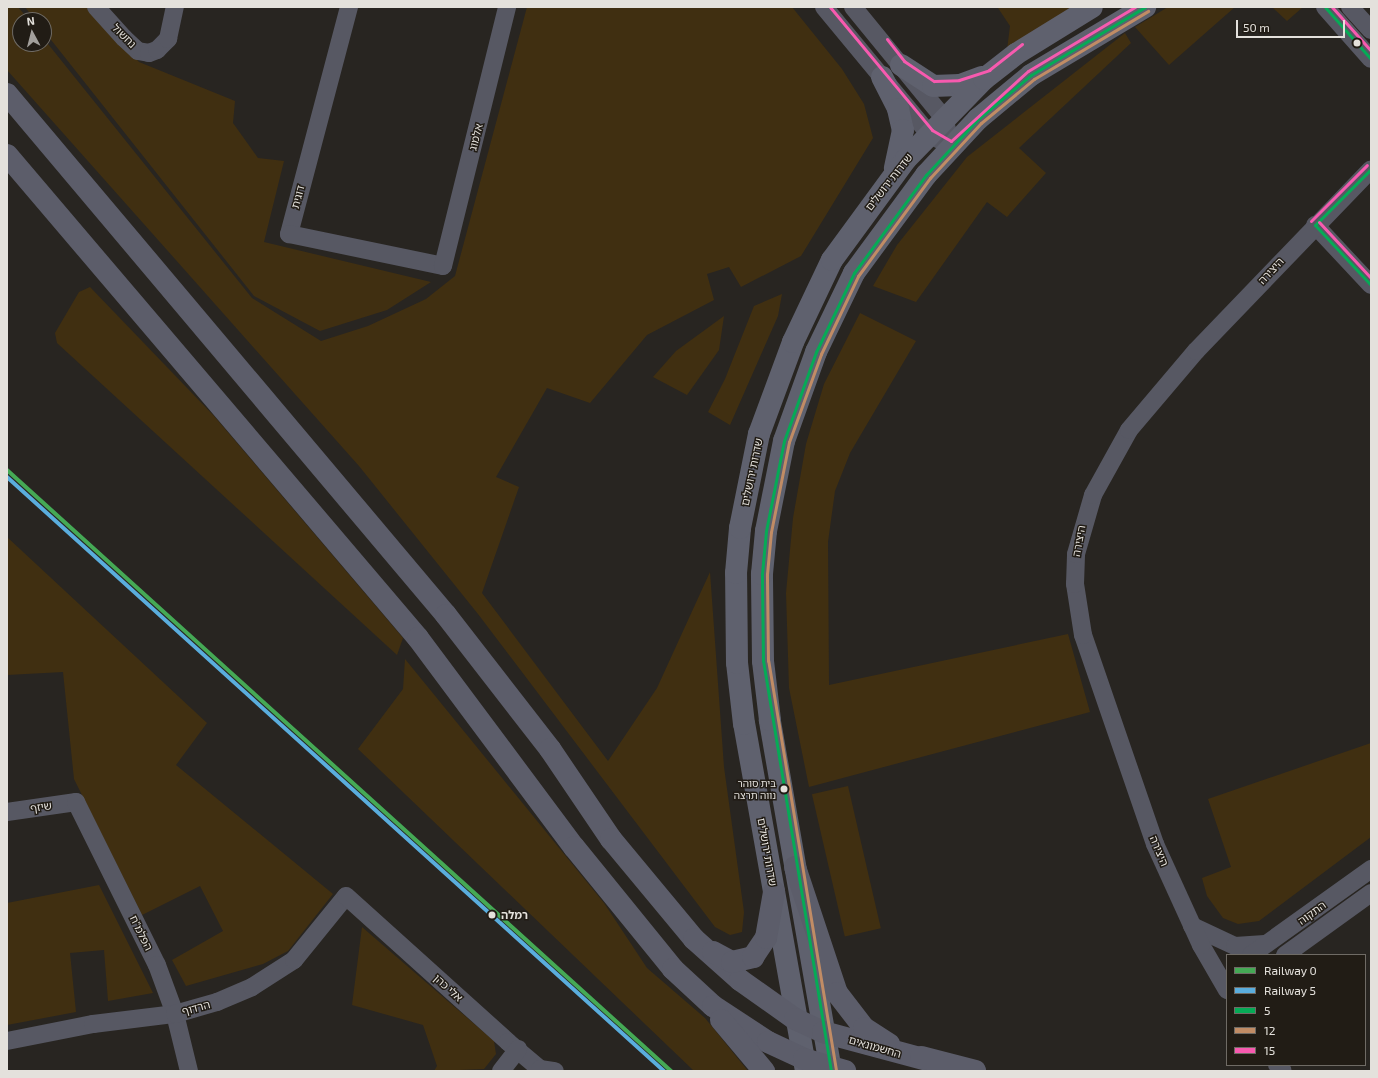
<!DOCTYPE html>
<html>
<head>
<meta charset="utf-8">
<style>
  body { margin:0 }
  #map { position:relative; width:1378px; height:1078px; overflow:hidden; background:#282521; font-family:"Exo 2","Noto Sans Hebrew",sans-serif }
  div>[style] { position:absolute }
  .green>* { inset:0; background:#402f11; transform-origin:0 0 }
  .minor>* { height:18px; margin:-9px; padding:0 9px; transform-origin:9px; border-radius:9px; background:#575863 }
  .major>* { height:22px; margin:-11px; padding:0 11px; transform-origin:11px; border-radius:11px; background:#5f616e }
  .highway>* { height:22px; margin:-11px; padding:0 11px; transform-origin:11px; border-radius:11px; background:#5c5d6a }
  .bus-1>* { height:3px; margin:-1.5px; padding:0 1.5px; transform-origin:1.5px; border-radius:1.5px; background:#06aa56 }
  .bus-2>* { height:3px; margin:-1.5px; padding:0 1.5px; transform-origin:1.5px; border-radius:1.5px; background:#c18c65 }
  .bus-3>* { height:3px; margin:-1.5px; padding:0 1.5px; transform-origin:1.5px; border-radius:1.5px; background:#f75aaf }
  .rail-1>* { height:4px; margin:-2px; padding:0 2px; transform-origin:2px; border-radius:2px; background:#45a955 }
  .rail-2>* { height:4px; margin:-2px; padding:0 2px; transform-origin:2px; border-radius:2px; background:#5aaddd }
  .dots>* { width:11px; height:11px; translate:-50% -50%; box-sizing:border-box; border:2px solid #211c15; border-radius:50% }
  span { translate:-50% -50%; white-space:nowrap; text-align:center; line-height:1.15; -webkit-text-stroke:3px #211c15; paint-order:stroke }
  .bus-label { font-size:10px; color:#e4e1dc }
  .right { translate:-100% -50%; text-align:right }
  .street-label { font-size:11px; color:#e4e1dc }
  .stop-label { font-size:11px; color:#e4e1dc; font-weight:700 }
  .left { translate:0 -50%; text-align:left }
  .frame { position:absolute; inset:0; border:8px solid #e4e1dc; pointer-events:none }
  .legend { position:absolute; left:1226px; top:954px; width:140px; height:112px; box-sizing:border-box; background:#211c15; border:1px solid #6f6b65; margin:0; padding:5px 7px; list-style:none; font-size:12px; color:#e4e1dc }
  .legend li { display:flex; align-items:center; gap:8px; height:20px }
  .legend b { width:20px; border:1px solid #6f6b65 }
  .north { position:absolute; left:12px; top:12px; width:40px; height:40px; box-sizing:border-box; background:#211c15; border:1px solid #6f6b65; border-radius:50%; rotate:353deg; font-size:11px; font-weight:700; line-height:16px; text-align:center; color:#e4e1dc }
  .north::after { content:''; display:block; margin:auto; width:14px; height:18px; background:#a29f9b; clip-path:polygon(50% 0,100% 100%,50% 72%,0 100%) }
  .scale { position:absolute; left:1236px; top:20px; width:109px; height:18px; box-sizing:border-box; border:2px solid #e4e1dc; border-top:0; padding-left:5px; font-size:12px; line-height:14px; white-space:nowrap; color:#e4e1dc; -webkit-text-stroke:3px #211c15; paint-order:stroke }
</style>
</head>
<body>
<div id="map">
  <div class="green">
    <i style="clip-path:polygon(7px 7px,18px 7px,29px 20px,20px 20px,20px 44px,44px 44px,44px 39px,252px 298px,321px 341px,368px 326px,426px 299px,455px 276px,527px 7px,792px 7px,842px 69px,864px 104px,873px 138px,801px 256px,741px 287px,729px 267px,707px 274px,714px 300px,647px 335px,590px 403px,547px 388px,496px 477px,519px 487px,482px 593px,608px 761px,657px 688px,710px 572px,724px 767px,744px 912px,742px 932px,730px 935px,715px 927px,478px 614px,359px 466px,7px 70px)"></i>
    <i style="clip-path:polygon(25px 7px,90px 7px,139px 62px,235px 101px,233px 123px,258px 158px,284px 161px,264px 242px,431px 282px,387px 310px,320px 331px,254px 296px,44px 31px,44px 20px,35px 20px)"></i>
    <i style="clip-path:polygon(1078px 7px,1007px 50px,1010px 26px,998px 8px)"></i>
    <i style="clip-path:polygon(1168px 7px,1235px 7px,1169px 65px,1135px 27px)"></i>
    <i style="clip-path:polygon(1272px 7px,1303px 7px,1287px 21px)"></i>
    <i style="clip-path:polygon(1125px 33px,1131px 43px,1019px 148px,1046px 173px,1007px 217px,987px 202px,916px 302px,873px 286px,897px 245px,967px 157px)"></i>
    <i style="clip-path:polygon(90px 287px,214px 416px,403px 638px,397px 655px,57px 343px,55px 333px,79px 292px)"></i>
    <i style="clip-path:polygon(782px 294px,778px 316px,730px 425px,708px 412px,725px 379px,754px 306px)"></i>
    <i style="clip-path:polygon(860px 313px,916px 341px,850px 453px,835px 491px,828px 542px,829px 685px,1068px 634px,1090px 712px,809px 787px,789px 688px,786px 593px,793px 518px,806px 444px,824px 384px)"></i>
    <i style="clip-path:polygon(724px 316px,719px 350px,687px 395px,653px 377px,676px 351px)"></i>
    <i style="clip-path:polygon(7px 537px,207px 723px,176px 765px,333px 894px,288px 951px,263px 964px,186px 986px,172px 960px,223px 931px,200px 886px,142px 915px,74px 779px,63px 672px,7px 675px)"></i>
    <i style="clip-path:polygon(405px 659px,604px 903px,647px 968px,705px 1018px,748px 1071px,694px 1071px,358px 749px,403px 689px)"></i>
    <i style="clip-path:polygon(1371px 743px,1371px 837px,1259px 921px,1238px 924px,1223px 918px,1207px 896px,1202px 878px,1231px 867px,1208px 799px)"></i>
    <i style="left:848px;top:786px;width:146px;height:37px;rotate:77deg"></i>
    <i style="clip-path:polygon(99px 885px,153px 993px,108px 1001px,104px 950px,70px 953px,76px 1012px,7px 1025px,7px 903px)"></i>
    <i style="clip-path:polygon(362px 927px,494px 1041px,496px 1054px,484px 1069px,434px 1071px,437px 1066px,423px 1025px,352px 1005px)"></i>
  </div>
  <div class="minor">
    <i style="left:96px;top:7px;width:42px;rotate:47.9deg"></i>
    <i style="left:124px;top:38px;width:19px;rotate:43deg"></i>
    <i style="left:138px;top:51px;width:11px;rotate:10deg"></i>
    <i style="left:149px;top:53px;width:9px;rotate:-21deg"></i>
    <i style="left:157px;top:50px;width:16px;rotate:-45deg"></i>
    <i style="left:168px;top:39px;width:33px;rotate:-78deg"></i>
    <i style="left:349px;top:7px;width:235px;rotate:104.8deg"></i>
    <i style="left:289px;top:234px;width:157px;rotate:11.7deg"></i>
    <i style="left:443px;top:266px;width:267px;rotate:-76.1deg"></i>
    <i style="left:824px;top:7px;width:165px;rotate:50.4deg"></i>
    <i style="left:929px;top:134px;width:26px;rotate:29deg"></i>
    <i style="left:853px;top:7px;width:144px;rotate:50.7deg"></i>
    <i style="left:944px;top:118px;width:16px;rotate:75deg"></i>
    <i style="left:1325px;top:7px;width:69px;rotate:48.5deg"></i>
    <i style="left:1350px;top:7px;width:31px;rotate:48deg"></i>
    <i style="left:1315px;top:225px;width:82px;rotate:47deg"></i>
    <i style="left:7px;top:812px;width:70px;rotate:-8.2deg"></i>
    <i style="left:76px;top:802px;width:182px;rotate:63.6deg"></i>
    <i style="left:157px;top:965px;width:52px;rotate:69.8deg"></i>
    <i style="left:175px;top:1014px;width:59px;rotate:76.2deg"></i>
    <i style="left:1192px;top:926px;width:47px;rotate:24.9deg"></i>
    <i style="left:1235px;top:946px;width:30px;rotate:-4deg"></i>
    <i style="left:1251px;top:955px;width:148px;rotate:-35.6deg"></i>
    <i style="left:1285px;top:955px;width:106px;rotate:-35.8deg"></i>
    <i style="left:1227px;top:990px;width:52px;rotate:-120deg"></i>
    <i style="left:1201px;top:945px;width:111px;rotate:-114.5deg"></i>
    <i style="left:1155px;top:844px;width:221px;rotate:-109deg"></i>
    <i style="left:1083px;top:635px;width:52px;rotate:-98.9deg"></i>
    <i style="left:1075px;top:584px;width:30px;rotate:-88deg"></i>
    <i style="left:1076px;top:554px;width:61px;rotate:-73.9deg"></i>
    <i style="left:1093px;top:495px;width:74px;rotate:-61deg"></i>
    <i style="left:1129px;top:430px;width:104px;rotate:-49.7deg"></i>
    <i style="left:1196px;top:351px;width:252px;rotate:-46.1deg"></i>
    <i style="left:7px;top:1041px;width:88px;rotate:-11.2deg"></i>
    <i style="left:93px;top:1024px;width:83px;rotate:-7deg"></i>
    <i style="left:175px;top:1014px;width:44px;rotate:-15.9deg"></i>
    <i style="left:217px;top:1002px;width:38px;rotate:-23deg"></i>
    <i style="left:252px;top:987px;width:50px;rotate:-32.7deg"></i>
    <i style="left:294px;top:960px;width:82px;rotate:-50.9deg"></i>
    <i style="left:346px;top:896px;width:218px;rotate:42deg"></i>
    <i style="left:508px;top:1042px;width:42px;rotate:40.2deg"></i>
    <i style="left:540px;top:1069px;width:15px;rotate:8deg"></i>
    <i style="left:1277px;top:1065px;width:8px;rotate:45deg"></i>
    <i style="left:501px;top:1071px;width:28px;rotate:-52deg"></i>
  </div>
  <div class="major">
    <i style="left:901px;top:65px;width:38px;rotate:33deg"></i>
    <i style="left:933px;top:86px;width:27px;rotate:-2deg"></i>
    <i style="left:960px;top:85px;width:23px;rotate:-20deg"></i>
    <i style="left:882px;top:77px;width:36px;rotate:63deg"></i>
    <i style="left:898px;top:109px;width:22px;rotate:77deg"></i>
    <i style="left:903px;top:130px;width:39px;rotate:102deg"></i>
    <i style="left:806px;top:1071px;width:352px;rotate:-100.1deg"></i>
    <i style="left:744px;top:724px;width:61px;rotate:-96.5deg"></i>
    <i style="left:737px;top:663px;width:90px;rotate:-90.6deg"></i>
    <i style="left:736px;top:573px;width:45px;rotate:-84.9deg"></i>
    <i style="left:740px;top:528px;width:96px;rotate:-78.6deg"></i>
    <i style="left:759px;top:434px;width:98px;rotate:-69.7deg"></i>
    <i style="left:793px;top:342px;width:91px;rotate:-64.6deg"></i>
    <i style="left:832px;top:260px;width:125px;rotate:-53.8deg"></i>
    <i style="left:906px;top:159px;width:112px;rotate:-45.7deg"></i>
    <i style="left:984px;top:79px;width:41px;rotate:-38deg"></i>
    <i style="left:1016px;top:54px;width:89px;rotate:-31.7deg"></i>
    <i style="left:831px;top:1071px;width:356px;rotate:-99.9deg"></i>
    <i style="left:770px;top:720px;width:59px;rotate:-96.8deg"></i>
    <i style="left:763px;top:661px;width:87px;rotate:-90.7deg"></i>
    <i style="left:762px;top:574px;width:43px;rotate:-84.7deg"></i>
    <i style="left:766px;top:531px;width:92px;rotate:-78.7deg"></i>
    <i style="left:784px;top:441px;width:95px;rotate:-70.2deg"></i>
    <i style="left:816px;top:352px;width:88px;rotate:-64.3deg"></i>
    <i style="left:854px;top:273px;width:122px;rotate:-53.7deg"></i>
    <i style="left:926px;top:175px;width:76px;rotate:-47.1deg"></i>
    <i style="left:978px;top:119px;width:69px;rotate:-39.7deg"></i>
    <i style="left:1031px;top:75px;width:133px;rotate:-30.8deg"></i>
  </div>
  <div class="highway">
    <i style="left:7px;top:94px;width:681px;rotate:49.88deg"></i>
    <i style="left:446px;top:615px;width:170px;rotate:52.2deg"></i>
    <i style="left:550px;top:749px;width:109px;rotate:55.9deg"></i>
    <i style="left:611px;top:839px;width:130px;rotate:50.3deg"></i>
    <i style="left:694px;top:939px;width:62px;rotate:41.7deg"></i>
    <i style="left:740px;top:980px;width:67px;rotate:35.3deg"></i>
    <i style="left:795px;top:1019px;width:31px;rotate:25deg"></i>
    <i style="left:823px;top:1032px;width:116px;rotate:15deg"></i>
    <i style="left:7px;top:155px;width:634px;rotate:49.6deg"></i>
    <i style="left:418px;top:638px;width:261px;rotate:53.3deg"></i>
    <i style="left:574px;top:847px;width:157px;rotate:50.9deg"></i>
    <i style="left:673px;top:969px;width:54px;rotate:42.8deg"></i>
    <i style="left:713px;top:1006px;width:66px;rotate:33.2deg"></i>
    <i style="left:768px;top:1042px;width:40px;rotate:25deg"></i>
    <i style="left:804px;top:1059px;width:43px;rotate:16.3deg"></i>
    <i style="left:795px;top:867px;width:133px;rotate:71.6deg"></i>
    <i style="left:837px;top:993px;width:44px;rotate:52.4deg"></i>
    <i style="left:864px;top:1028px;width:30px;rotate:33deg"></i>
    <i style="left:713px;top:952px;width:21px;rotate:28deg"></i>
    <i style="left:732px;top:962px;width:22px;rotate:-13deg"></i>
    <i style="left:753px;top:957px;width:23px;rotate:-56deg"></i>
    <i style="left:766px;top:938px;width:47px;rotate:-80.1deg"></i>
    <i style="left:721px;top:1020px;width:67px;rotate:49.9deg"></i>
    <i style="left:921px;top:1057px;width:56px;rotate:14.5deg"></i>
  </div>
  <div class="bus-1">
    <i style="left:1325px;top:7px;width:69px;rotate:48.5deg"></i>
    <i style="left:1315px;top:225px;width:82px;rotate:47deg"></i>
    <i style="left:1315px;top:225px;width:79px;rotate:-45deg"></i>
    <i style="left:831px;top:1071px;width:416px;rotate:-99.4deg"></i>
    <i style="left:763px;top:661px;width:87px;rotate:-90.7deg"></i>
    <i style="left:762px;top:574px;width:43px;rotate:-84.7deg"></i>
    <i style="left:766px;top:531px;width:92px;rotate:-78.7deg"></i>
    <i style="left:784px;top:441px;width:95px;rotate:-70.2deg"></i>
    <i style="left:816px;top:352px;width:88px;rotate:-64.3deg"></i>
    <i style="left:854px;top:273px;width:122px;rotate:-53.7deg"></i>
    <i style="left:926px;top:175px;width:76px;rotate:-47.1deg"></i>
    <i style="left:978px;top:119px;width:69px;rotate:-39.7deg"></i>
    <i style="left:1031px;top:75px;width:133px;rotate:-30.8deg"></i>
  </div>
  <div class="bus-2">
    <i style="left:836px;top:1070px;width:415px;rotate:-99.4deg"></i>
    <i style="left:768px;top:661px;width:87px;rotate:-90.7deg"></i>
    <i style="left:767px;top:574px;width:42px;rotate:-84.6deg"></i>
    <i style="left:771px;top:532px;width:92px;rotate:-78.7deg"></i>
    <i style="left:789px;top:442px;width:94px;rotate:-70deg"></i>
    <i style="left:821px;top:354px;width:86px;rotate:-64.6deg"></i>
    <i style="left:858px;top:276px;width:122px;rotate:-53.7deg"></i>
    <i style="left:930px;top:178px;width:75px;rotate:-47.2deg"></i>
    <i style="left:981px;top:123px;width:69px;rotate:-39.7deg"></i>
    <i style="left:1034px;top:79px;width:133px;rotate:-30.8deg"></i>
  </div>
  <div class="bus-3">
    <i style="left:830px;top:7px;width:160px;rotate:50.3deg"></i>
    <i style="left:932px;top:130px;width:22px;rotate:30deg"></i>
    <i style="left:951px;top:141px;width:104px;rotate:-42.3deg"></i>
    <i style="left:1028px;top:71px;width:125px;rotate:-30.9deg"></i>
    <i style="left:1332px;top:7px;width:59px;rotate:48.4deg"></i>
    <i style="left:887px;top:39px;width:28px;rotate:52deg"></i>
    <i style="left:904px;top:61px;width:36px;rotate:34deg"></i>
    <i style="left:934px;top:81px;width:25px;rotate:-2deg"></i>
    <i style="left:959px;top:80px;width:32px;rotate:-18deg"></i>
    <i style="left:989px;top:70px;width:42px;rotate:-38.2deg"></i>
    <i style="left:1311px;top:221px;width:79px;rotate:-45deg"></i>
    <i style="left:1319px;top:222px;width:76px;rotate:47.1deg"></i>
  </div>
  <div class="rail-1">
    <i style="left:7px;top:470px;width:896px;rotate:42.15deg"></i>
  </div>
  <div class="rail-2">
    <i style="left:7px;top:477px;width:886px;rotate:42.12deg"></i>
  </div>
  <div class="dots">
    <i style="left:1357px;top:43px;background:#e4e1dc"></i>
    <i style="left:784px;top:789px;background:#e4e1dc"></i>
    <i style="left:492px;top:915px;background:#e4e1dc"></i>
  </div>
  <div class="bus-label">
    <span class="right" style="left:776px;top:789px">בית סוהר<br>נווה תרצה</span>
  </div>
  <div class="street-label">
    <span style="left:124px;top:36px;rotate:45deg">נחשול</span>
    <span style="left:476px;top:137px;rotate:-76deg">אלמוג</span>
    <span style="left:889px;top:182px;rotate:-52deg">שדרות ירושלים</span>
    <span style="left:298px;top:197px;rotate:-75deg">דוגית</span>
    <span style="left:1271px;top:271px;rotate:-47deg">היצירה</span>
    <span style="left:752px;top:472px;rotate:-78deg">שדרות ירושלים</span>
    <span style="left:1079px;top:541px;rotate:-80deg">היצירה</span>
    <span style="left:41px;top:807px;rotate:-8deg">שיזף</span>
    <span style="left:1159px;top:851px;rotate:67deg">היצירה</span>
    <span style="left:767px;top:852px;rotate:80deg">שדרות ירושלים</span>
    <span style="left:1312px;top:913px;rotate:-36deg">התקוה</span>
    <span style="left:141px;top:933px;rotate:64deg">הפלמ"ח</span>
    <span style="left:448px;top:988px;rotate:42deg">אלי כהן</span>
    <span style="left:196px;top:1008px;rotate:-15deg">הרדוף</span>
    <span style="left:875px;top:1047px;rotate:16deg">החשמונאים</span>
  </div>
  <div class="stop-label">
    <span class="left" style="left:501px;top:915px">רמלה</span>
  </div>
  <div class="frame"></div>
  <ul class="legend">
  <li><b style="height:5px;background:#45a955"></b>Railway 0</li>
  <li><b style="height:5px;background:#5aaddd"></b>Railway 5</li>
  <li><b style="height:5px;background:#06aa56"></b>5</li>
  <li><b style="height:5px;background:#c18c65"></b>12</li>
  <li><b style="height:5px;background:#f75aaf"></b>15</li>
  </ul>
  <div class="north">N</div>
  <div class="scale">50 m</div>
</div>
</body>
</html>
